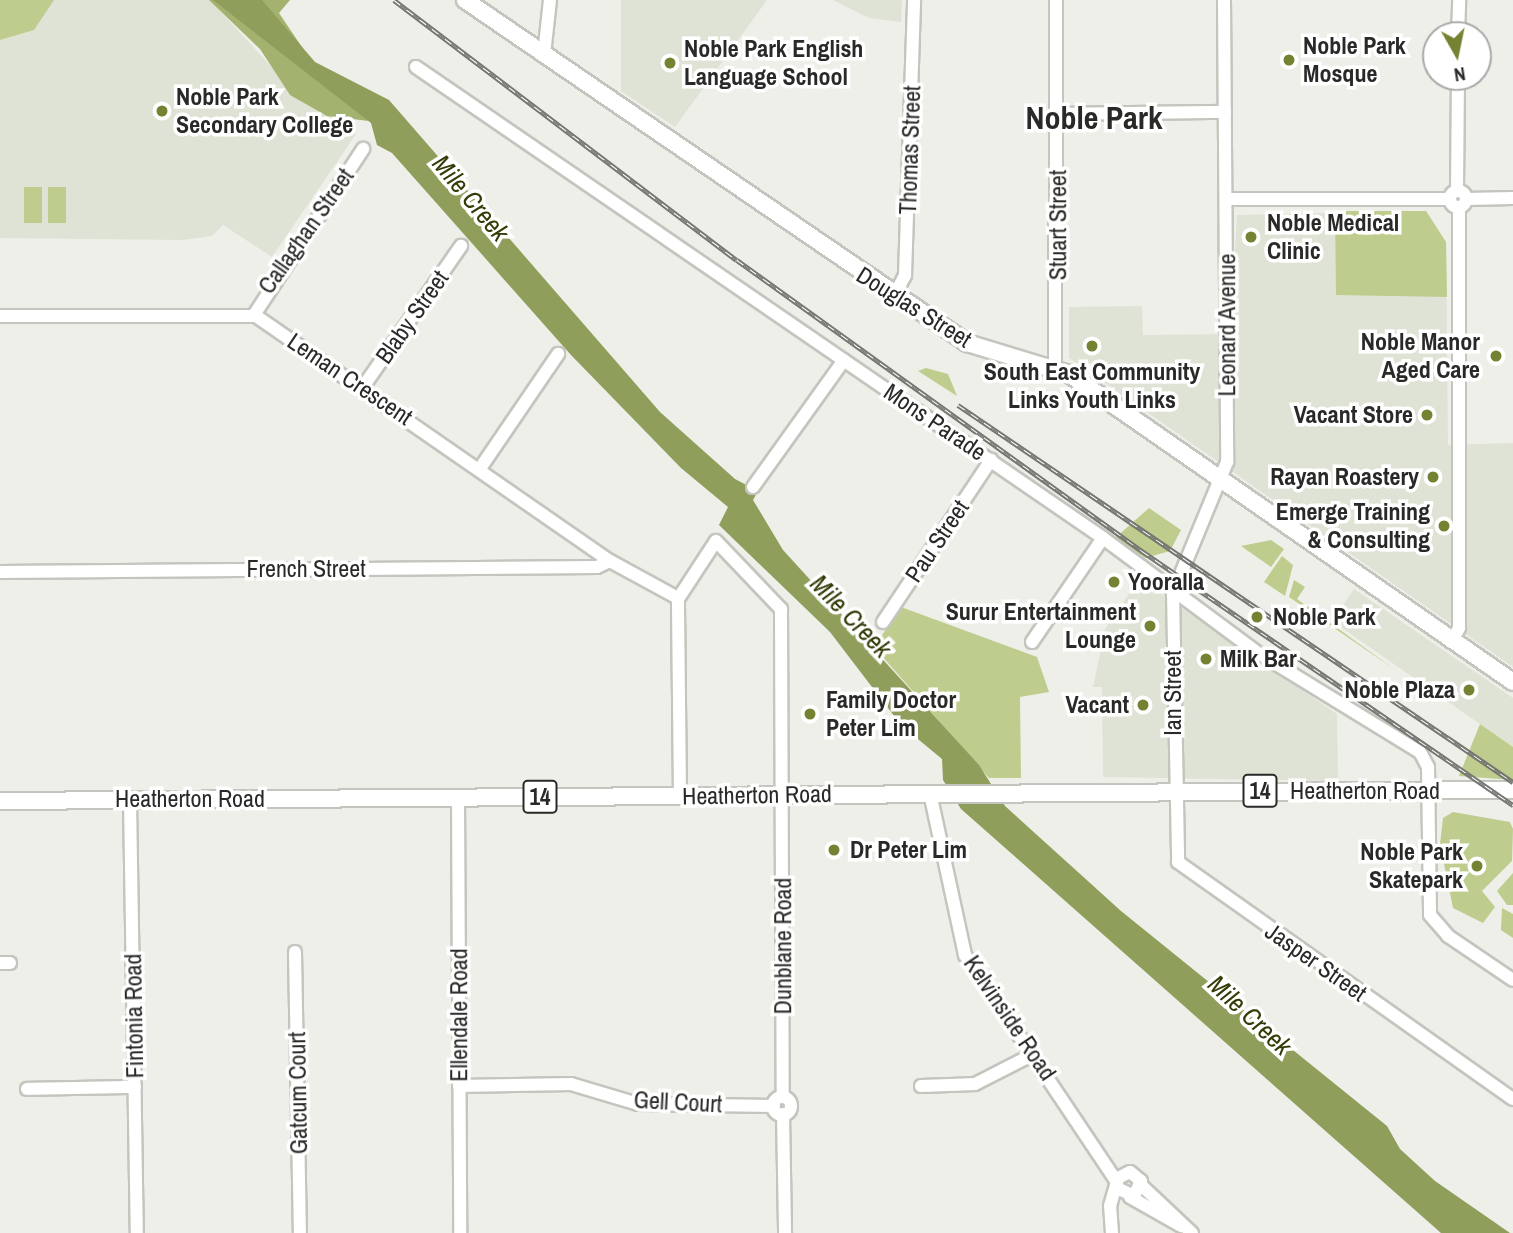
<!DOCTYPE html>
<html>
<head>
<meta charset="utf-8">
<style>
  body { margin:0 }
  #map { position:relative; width:1513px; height:1233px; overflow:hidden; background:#edefe8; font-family:"Archivo Narrow",sans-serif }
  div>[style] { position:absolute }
  .built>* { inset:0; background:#dfe3d5 }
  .green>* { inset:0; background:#becd8d; transform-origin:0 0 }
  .forest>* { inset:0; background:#a3b36f }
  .water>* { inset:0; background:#8f9e5b }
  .roads { filter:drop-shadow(2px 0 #c3c5be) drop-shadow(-2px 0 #c3c5be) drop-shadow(0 2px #c3c5be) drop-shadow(0 -2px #c3c5be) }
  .minor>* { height:12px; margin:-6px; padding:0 6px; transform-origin:6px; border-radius:6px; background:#fff }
  .minor>.ring { margin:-6px; padding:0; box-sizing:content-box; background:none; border:12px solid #fff; border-radius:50% }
  .major>* { height:16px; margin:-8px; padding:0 8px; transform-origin:8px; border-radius:8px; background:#fff }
  .rail>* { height:5px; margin-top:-2.5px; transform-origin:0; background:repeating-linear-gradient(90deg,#fff 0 8px,#747672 0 16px); box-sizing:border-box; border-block:2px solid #747672 }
  .dots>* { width:19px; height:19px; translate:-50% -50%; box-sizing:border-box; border:4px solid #fff; border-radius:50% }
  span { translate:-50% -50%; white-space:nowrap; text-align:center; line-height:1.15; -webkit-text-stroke:7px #fff; paint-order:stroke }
  .shield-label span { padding:2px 5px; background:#fff; border:2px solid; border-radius:5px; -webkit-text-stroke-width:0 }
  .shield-label { font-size:23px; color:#292a28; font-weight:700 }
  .poi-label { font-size:24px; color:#292a28; font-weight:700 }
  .left { translate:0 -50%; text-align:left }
  .right { translate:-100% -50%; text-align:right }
  .street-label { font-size:24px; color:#292a28 }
  .water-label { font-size:26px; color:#333c07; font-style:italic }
  .district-label { font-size:32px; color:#292a28; font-weight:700 }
  .north { position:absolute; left:1422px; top:21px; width:70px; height:70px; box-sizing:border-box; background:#fff; border:2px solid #a9aaa9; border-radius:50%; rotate:171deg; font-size:19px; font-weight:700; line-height:28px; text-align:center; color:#292a28 }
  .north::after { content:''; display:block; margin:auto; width:24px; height:32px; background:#738332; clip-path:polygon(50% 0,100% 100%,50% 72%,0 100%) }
</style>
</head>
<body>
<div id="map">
  <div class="built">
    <i style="clip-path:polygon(0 0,210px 0,291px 88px,356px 134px,272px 257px,223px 225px,212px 236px,183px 240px,0 238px)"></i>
    <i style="clip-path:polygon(621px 0,767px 0,675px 127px,621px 91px)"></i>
    <i style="clip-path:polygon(833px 0,902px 0,901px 22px,869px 18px)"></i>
    <i style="clip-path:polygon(1426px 211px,1446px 242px,1448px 445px,1513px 443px,1513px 667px,1069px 358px,1069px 307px,1142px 306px,1143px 335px,1230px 334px,1237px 215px)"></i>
    <i style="clip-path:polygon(1139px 579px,1337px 714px,1338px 781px,1103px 777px,1102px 687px,1093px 687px,1105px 629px)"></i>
    <i style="clip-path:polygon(1354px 589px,1513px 698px,1513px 747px,1332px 621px)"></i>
  </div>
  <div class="green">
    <i style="clip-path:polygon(0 0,54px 0,34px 30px,0 40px)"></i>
    <i style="left:24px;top:187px;width:18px;height:36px"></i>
    <i style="left:48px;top:187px;width:18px;height:36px"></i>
    <i style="clip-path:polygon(1335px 211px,1426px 211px,1446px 242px,1447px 297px,1336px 295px)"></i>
    <i style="clip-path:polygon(926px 368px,948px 374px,957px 396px,918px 371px)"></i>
    <i style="clip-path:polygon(1149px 508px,1181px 530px,1170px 551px,1145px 558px,1115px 538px)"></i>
    <i style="clip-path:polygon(1271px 540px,1284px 549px,1271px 567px,1241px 546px)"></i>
    <i style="clip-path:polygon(1282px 556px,1293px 565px,1285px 596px,1264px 582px)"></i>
    <i style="clip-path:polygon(1294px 580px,1305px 587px,1297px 599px,1394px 669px,1289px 597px)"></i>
    <i style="clip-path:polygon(901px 607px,1037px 657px,1049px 692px,1020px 697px,1021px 778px,989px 778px,874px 647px)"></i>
    <i style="clip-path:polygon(1480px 724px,1513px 747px,1513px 780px,1459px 776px)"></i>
    <i style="clip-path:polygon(1453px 812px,1510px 822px,1513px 829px,1512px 861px,1482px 891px,1495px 907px,1483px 923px,1453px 908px,1440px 844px,1443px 818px)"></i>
    <i style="clip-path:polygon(1513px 873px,1513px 905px,1507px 905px,1497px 891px)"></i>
    <i style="clip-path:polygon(1502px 908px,1513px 914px,1513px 938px,1501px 930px)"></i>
  </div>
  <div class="forest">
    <i style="clip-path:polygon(209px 0,290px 0,279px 13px,312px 62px,369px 121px,327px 116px,290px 95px,260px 49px)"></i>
  </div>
  <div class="water">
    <i style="clip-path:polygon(213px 0,262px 0,315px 62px,389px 100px,660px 412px,735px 479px,758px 491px,753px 500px,783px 550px,979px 765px,1005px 806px,1121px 911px,1387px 1126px,1400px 1149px,1435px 1181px,1510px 1233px,1441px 1233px,961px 809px,943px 780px,942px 759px,901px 725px,830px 632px,719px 525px,728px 507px,681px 468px,571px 355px,392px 153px,377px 145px,371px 123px)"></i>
  </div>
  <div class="roads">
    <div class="minor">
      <i style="left:1224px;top:0;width:462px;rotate:89.6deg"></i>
      <i style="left:1227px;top:462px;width:142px;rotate:112.4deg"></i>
      <i style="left:1173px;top:593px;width:269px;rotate:88.9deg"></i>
      <i style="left:1178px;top:862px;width:410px;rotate:35.3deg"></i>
      <i style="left:1458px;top:35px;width:35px;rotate:-88deg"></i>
      <i style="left:544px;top:55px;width:55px;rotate:-83.8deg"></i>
      <i style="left:416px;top:67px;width:833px;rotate:34.43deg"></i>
      <i style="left:1103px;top:538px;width:189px;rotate:36.6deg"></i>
      <i style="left:1255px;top:651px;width:193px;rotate:31.5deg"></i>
      <i style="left:1420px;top:752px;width:17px;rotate:62deg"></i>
      <i style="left:1428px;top:767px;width:148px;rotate:89.2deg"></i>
      <i style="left:1430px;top:915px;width:28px;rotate:49deg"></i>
      <i style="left:1448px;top:936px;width:78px;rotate:34.1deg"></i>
      <i style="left:1057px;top:114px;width:168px;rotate:-0.7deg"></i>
      <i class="ring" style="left:1450px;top:191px;width:4px;height:4px"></i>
      <i style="left:1457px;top:191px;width:114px;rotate:-89.5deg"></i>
      <i style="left:1226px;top:199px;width:224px"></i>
      <i style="left:1466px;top:199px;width:47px;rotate:-1.2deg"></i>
      <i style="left:894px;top:296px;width:24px;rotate:-62deg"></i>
      <i style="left:905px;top:275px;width:275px;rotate:-88.1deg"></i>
      <i style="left:254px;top:315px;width:199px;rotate:-56.7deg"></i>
      <i style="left:0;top:316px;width:256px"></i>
      <i style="left:256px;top:316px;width:431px;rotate:34.7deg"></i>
      <i style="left:610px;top:561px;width:77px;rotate:28.6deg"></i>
      <i style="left:1055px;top:366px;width:366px;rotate:-89.8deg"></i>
      <i style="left:363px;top:387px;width:172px;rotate:-55.2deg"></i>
      <i style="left:481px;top:467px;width:137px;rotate:-55.7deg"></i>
      <i style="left:753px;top:487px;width:156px;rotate:-54.4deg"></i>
      <i style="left:0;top:572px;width:597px;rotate:-0.48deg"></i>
      <i style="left:597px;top:567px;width:14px;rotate:-25deg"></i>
      <i style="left:883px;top:622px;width:195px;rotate:-56.3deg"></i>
      <i style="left:1032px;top:642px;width:126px;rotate:-55.7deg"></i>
      <i style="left:1451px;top:642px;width:16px;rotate:-60deg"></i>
      <i style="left:1459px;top:628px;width:420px;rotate:-90deg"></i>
      <i style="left:930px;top:793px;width:166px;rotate:77.8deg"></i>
      <i style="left:965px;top:955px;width:273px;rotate:56.2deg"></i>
      <i style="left:680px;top:796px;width:197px;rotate:-90.6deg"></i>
      <i style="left:678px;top:599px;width:69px;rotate:-56.8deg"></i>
      <i style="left:716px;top:541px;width:94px;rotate:46.3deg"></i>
      <i style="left:781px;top:609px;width:488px;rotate:89.8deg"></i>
      <i style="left:458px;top:797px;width:436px;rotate:89.7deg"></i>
      <i style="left:130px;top:800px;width:433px;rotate:89.1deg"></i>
      <i style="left:295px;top:952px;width:281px;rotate:89deg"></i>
      <i style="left:0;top:963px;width:10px"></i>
      <i style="left:459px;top:1086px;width:112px;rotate:-1deg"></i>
      <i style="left:571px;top:1084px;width:70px;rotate:16.6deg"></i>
      <i style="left:638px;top:1104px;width:136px;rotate:0.8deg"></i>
      <i style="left:921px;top:1086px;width:54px;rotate:-2.1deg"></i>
      <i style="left:975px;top:1084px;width:64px;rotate:-27deg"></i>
      <i style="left:27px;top:1089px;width:108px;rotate:-1.1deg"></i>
      <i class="ring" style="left:773px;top:1097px;width:6px;height:6px"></i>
      <i style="left:783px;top:1114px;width:119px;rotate:89deg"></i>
      <i style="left:1141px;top:1185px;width:70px;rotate:43.3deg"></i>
      <i style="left:1130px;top:1197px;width:59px;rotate:29.6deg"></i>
      <i style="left:1112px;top:1233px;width:27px;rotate:-94deg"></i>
      <i style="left:1110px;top:1206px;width:29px;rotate:-74deg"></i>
      <i style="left:1118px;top:1178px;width:13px;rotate:-27deg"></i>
      <i style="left:1130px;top:1172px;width:14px;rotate:39deg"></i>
      <i style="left:1141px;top:1181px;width:17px;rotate:115deg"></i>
      <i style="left:1134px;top:1196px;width:19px;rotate:-155deg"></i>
    </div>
    <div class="major">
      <i style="left:465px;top:0;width:608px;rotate:34.34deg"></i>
      <i style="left:967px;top:343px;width:107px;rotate:16.9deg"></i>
      <i style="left:1069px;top:374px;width:540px;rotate:34.75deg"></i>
      <i style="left:0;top:801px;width:1513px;rotate:-0.42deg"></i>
    </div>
  </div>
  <div class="rail">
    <i style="left:394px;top:0;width:430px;rotate:37.2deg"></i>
    <i style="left:737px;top:260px;width:499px;rotate:35.7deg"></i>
    <i style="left:1142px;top:551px;width:450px;rotate:34.4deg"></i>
    <i style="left:958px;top:405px;width:671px;rotate:34.19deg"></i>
  </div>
  <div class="dots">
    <i style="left:1289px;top:60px;background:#738332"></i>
    <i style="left:670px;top:63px;background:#738332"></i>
    <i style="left:162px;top:111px;background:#738332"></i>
    <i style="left:1251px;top:237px;background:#738332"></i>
    <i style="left:1092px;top:346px;background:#738332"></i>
    <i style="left:1496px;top:356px;background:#738332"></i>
    <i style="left:1427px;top:415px;background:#738332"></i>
    <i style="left:1433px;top:477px;background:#738332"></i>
    <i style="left:1444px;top:526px;background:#738332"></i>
    <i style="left:1114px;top:582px;background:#738332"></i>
    <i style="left:1257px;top:617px;background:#738332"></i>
    <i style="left:1150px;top:626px;background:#738332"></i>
    <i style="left:1206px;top:659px;background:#738332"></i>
    <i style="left:1469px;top:690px;background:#738332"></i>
    <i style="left:1143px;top:705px;background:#738332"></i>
    <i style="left:810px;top:714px;background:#738332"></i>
    <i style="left:834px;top:850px;background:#738332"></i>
    <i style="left:1477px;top:866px;background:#738332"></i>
  </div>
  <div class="shield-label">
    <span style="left:1260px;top:791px">14</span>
    <span style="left:540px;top:797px">14</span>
  </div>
  <div class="poi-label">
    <span class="left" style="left:1303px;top:60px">Noble Park<br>Mosque</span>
    <span class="left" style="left:684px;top:63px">Noble Park English<br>Language School</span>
    <span class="left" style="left:176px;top:111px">Noble Park<br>Secondary College</span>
    <span class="left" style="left:1267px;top:237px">Noble Medical<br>Clinic</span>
    <span class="right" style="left:1480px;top:356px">Noble Manor<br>Aged Care</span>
    <span style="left:1092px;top:386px">South East Community<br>Links Youth Links</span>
    <span class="right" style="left:1413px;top:415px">Vacant Store</span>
    <span class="right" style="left:1419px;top:477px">Rayan Roastery</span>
    <span class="right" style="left:1430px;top:526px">Emerge Training<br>&amp; Consulting</span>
    <span class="left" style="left:1128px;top:582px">Yooralla</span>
    <span class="right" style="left:1136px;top:626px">Surur Entertainment<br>Lounge</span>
    <span class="left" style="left:1273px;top:617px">Noble Park</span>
    <span class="left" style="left:1220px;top:659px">Milk Bar</span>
    <span class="right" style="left:1455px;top:690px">Noble Plaza</span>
    <span class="left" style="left:826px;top:714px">Family Doctor<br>Peter Lim</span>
    <span class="right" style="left:1129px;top:705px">Vacant</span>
    <span class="left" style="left:850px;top:850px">Dr Peter Lim</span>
    <span class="right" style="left:1463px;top:866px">Noble Park<br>Skatepark</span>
  </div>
  <div class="street-label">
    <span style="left:910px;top:150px;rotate:-88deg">Thomas Street</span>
    <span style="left:1058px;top:225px;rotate:-90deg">Stuart Street</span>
    <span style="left:306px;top:231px;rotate:-55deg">Callaghan Street</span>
    <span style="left:914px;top:307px;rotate:32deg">Douglas Street</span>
    <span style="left:412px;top:317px;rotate:-55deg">Blaby Street</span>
    <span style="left:1227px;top:325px;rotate:-90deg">Leonard Avenue</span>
    <span style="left:350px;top:379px;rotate:34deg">Leman Crescent</span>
    <span style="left:935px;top:422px;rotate:34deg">Mons Parade</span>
    <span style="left:937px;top:541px;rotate:-56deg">Pau Street</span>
    <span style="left:306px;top:569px">French Street</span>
    <span style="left:1173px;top:693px;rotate:-90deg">Ian Street</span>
    <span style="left:1365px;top:791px">Heatherton Road</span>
    <span style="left:757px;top:795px;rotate:-1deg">Heatherton Road</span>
    <span style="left:190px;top:799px">Heatherton Road</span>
    <span style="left:783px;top:946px;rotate:-90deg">Dunblane Road</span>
    <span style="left:1316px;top:962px;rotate:35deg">Jasper Street</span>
    <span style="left:459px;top:1015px;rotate:-90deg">Ellendale Road</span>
    <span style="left:134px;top:1016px;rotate:-91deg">Fintonia Road</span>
    <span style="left:1010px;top:1018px;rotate:56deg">Kelvinside Road</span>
    <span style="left:298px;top:1093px;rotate:-91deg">Gatcum Court</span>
    <span style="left:678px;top:1102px;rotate:3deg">Gell Court</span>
  </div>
  <div class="water-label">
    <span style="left:471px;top:198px;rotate:50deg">Mile Creek</span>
    <span style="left:851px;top:616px;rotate:46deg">Mile Creek</span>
    <span style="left:1250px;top:1015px;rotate:43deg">Mile Creek</span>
  </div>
  <div class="district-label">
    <span style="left:1094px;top:118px">Noble Park</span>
  </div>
  <div class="north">N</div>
</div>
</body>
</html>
